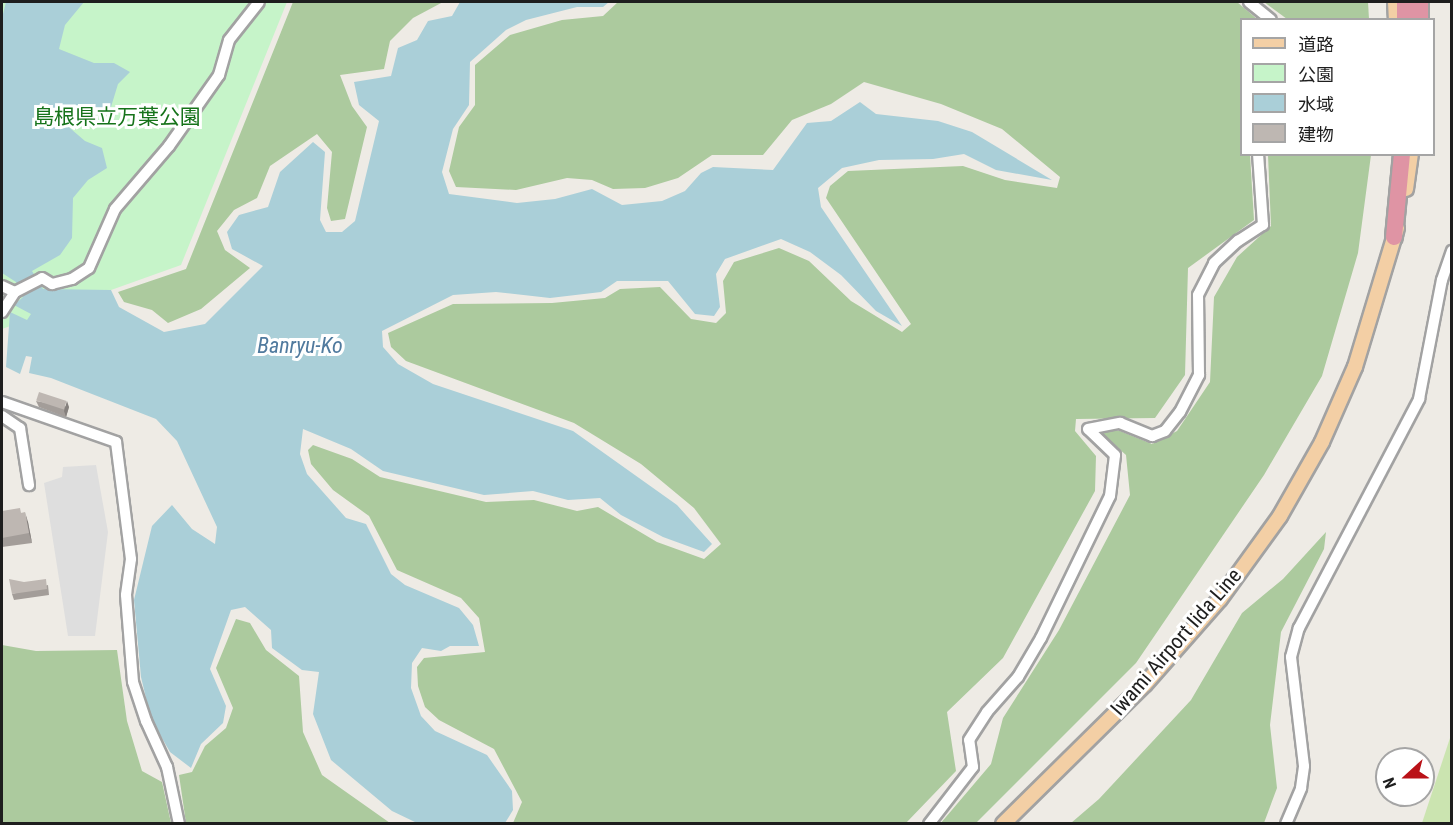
<!DOCTYPE html>
<html>
<head>
<meta charset="utf-8">
<style>
  body { margin:0 }
  #map { position:relative; width:1453px; height:825px; overflow:hidden; background:#eeebe5; font-family:"Roboto Condensed","Noto Sans JP",sans-serif }
  div>[style] { position:absolute }
  .grass>* { inset:0; background:#cbe4b0 }
  .forest>* { inset:0; background:#acca9e }
  .park>* { inset:0; background:#c6f4c9 }
  .parking>* { inset:0; background:#dedede }
  .water>* { inset:0; background:#aacfd8 }
  .roads { filter:drop-shadow(2px 0 #a2a2a2) drop-shadow(-2px 0 #a2a2a2) drop-shadow(0 2px #a2a2a2) drop-shadow(0 -2px #a2a2a2) }
  .minor>* { height:10px; margin:-5px; padding:0 5px; transform-origin:5px; border-radius:5px; background:#fff }
  .major>* { height:14px; margin:-7px; padding:0 7px; transform-origin:7px; border-radius:7px; background:#f3cfa5 }
  .highway>* { height:16px; margin:-8px; padding:0 8px; transform-origin:8px; border-radius:8px; background:#df94a4 }
  .wall>* { inset:0; background:#a39d99 }
  .shaded-wall>* { inset:0; background:#85807d }
  .building>* { inset:0; background:#beb7b2; transform-origin:0 0 }
  span { translate:-50% -50%; white-space:nowrap; text-align:center; line-height:1.15; -webkit-text-stroke:6px #fff; paint-order:stroke }
  .park-label { font-size:21px; color:#16731a }
  .street-label { font-size:21px; color:#1e1e1e }
  .water-label { font-size:22px; color:#507a9e; font-style:italic }
  .frame { position:absolute; inset:0; border:3px solid #1e1e1e; pointer-events:none }
  .legend { position:absolute; left:1240px; top:18px; width:195px; height:138px; box-sizing:border-box; background:#fff; border:2px solid #a5a5a5; margin:0; padding:8px 10px; list-style:none; font-size:18px; color:#1e1e1e }
  .legend li { display:flex; align-items:center; gap:12px; height:30px }
  .legend b { width:30px; border:2px solid #a5a5a5 }
  .north { position:absolute; left:1375px; top:747px; width:60px; height:60px; box-sizing:border-box; background:#fff; border:2px solid #a5a5a5; border-radius:50%; rotate:249deg; font-size:16px; font-weight:700; line-height:24px; text-align:center; color:#1e1e1e }
  .north::after { content:''; display:block; margin:auto; width:21px; height:27px; background:#ba1218; clip-path:polygon(50% 0,100% 100%,50% 72%,0 100%) }
</style>
</head>
<body>
<div id="map">
  <div class="grass">
    <i style="clip-path:polygon(1451px 735px,1451px 823px,1422px 823px)"></i>
  </div>
  <div class="forest">
    <i style="clip-path:polygon(293px 2px,443px 2px,413px 18px,390px 41px,384px 69px,340px 75px,352px 106px,367px 127px,345px 219px,331px 221px,327px 208px,332px 152px,317px 134px,270px 166px,257px 198px,234px 210px,217px 231px,225px 250px,250px 268px,201px 309px,168px 323px,152px 310px,124px 302px,118px 292px,186px 269px)"></i>
    <i style="clip-path:polygon(618px 2px,1237px 2px,1257px 19px,1242px 20px,1242px 154px,1250px 155px,1254px 220px,1188px 268px,1185px 375px,1155px 418px,1076px 419px,1075px 431px,1096px 456px,1095px 491px,1003px 658px,947px 712px,956px 771px,906px 823px,513px 823px,522px 802px,494px 749px,439px 720px,425px 707px,418px 686px,417px 667px,424px 658px,485px 652px,479px 618px,461px 598px,397px 570px,369px 516px,333px 490px,311px 464px,308px 450px,313px 445px,352px 459px,380px 477px,486px 502px,534px 500px,577px 511px,598px 507px,657px 542px,704px 559px,721px 544px,694px 508px,641px 464px,574px 423px,406px 361px,391px 347px,388px 333px,453px 304px,552px 303px,605px 298px,620px 289px,660px 287px,691px 319px,716px 323px,726px 313px,723px 281px,734px 262px,779px 248px,809px 261px,851px 301px,902px 332px,911px 324px,826px 198px,830px 186px,848px 171px,963px 166px,1005px 180px,1057px 188px,1060px 177px,1002px 129px,941px 104px,864px 82px,831px 104px,792px 120px,763px 155px,712px 155px,678px 178px,645px 188px,613px 189px,592px 180px,567px 178px,516px 190px,456px 187px,449px 171px,459px 127px,475px 105px,475px 65px,510px 35px,562px 20px,603px 16px)"></i>
    <i style="clip-path:polygon(1264px 2px,1368px 2px,1369px 19px,1287px 19px)"></i>
    <i style="clip-path:polygon(1268px 155px,1371px 155px,1358px 253px,1322px 376px,1264px 475px,1136px 663px,976px 823px,940px 824px,991px 764px,1003px 718px,1059px 630px,1130px 495px,1126px 455px,1099px 431px,1120px 431px,1152px 444px,1177px 431px,1210px 382px,1214px 297px,1237px 257px,1271px 226px)"></i>
    <i style="clip-path:polygon(1326px 532px,1324px 549px,1281px 632px,1270px 725px,1277px 788px,1264px 823px,1071px 823px,1099px 799px,1191px 700px,1242px 613px,1283px 579px)"></i>
    <i style="clip-path:polygon(236px 619px,250px 623px,266px 650px,299px 676px,303px 732px,322px 775px,390px 823px,186px 823px,179px 775px,192px 772px,205px 746px,226px 728px,233px 708px,216px 668px)"></i>
    <i style="clip-path:polygon(2px 645px,36px 651px,117px 650px,127px 721px,142px 771px,162px 782px,171px 823px,2px 823px)"></i>
  </div>
  <div class="park">
    <i style="clip-path:polygon(2px 2px,287px 2px,181px 265px,2px 329px)"></i>
  </div>
  <div class="parking">
    <i style="clip-path:polygon(96px 465px,108px 532px,95px 636px,68px 636px,44px 483px,62px 477px,63px 467px)"></i>
  </div>
  <div class="water">
    <i style="clip-path:polygon(6px 2px,84px 2px,65px 25px,59px 49px,94px 63px,114px 63px,130px 72px,118px 84px,111px 107px,64px 123px,85px 141px,102px 148px,107px 168px,88px 180px,73px 198px,72px 238px,60px 255px,32px 271px,43px 289px,111px 290px,119px 307px,164px 332px,205px 324px,263px 266px,232px 249px,227px 232px,239px 215px,268px 207px,280px 172px,313px 142px,325px 152px,320px 220px,326px 232px,342px 232px,355px 221px,379px 121px,359px 105px,354px 82px,391px 76px,398px 48px,417px 40px,428px 21px,452px 16px,460px 2px,609px 2px,603px 7px,577px 7px,526px 20px,506px 30px,470px 62px,469px 105px,453px 129px,442px 172px,449px 194px,517px 203px,555px 199px,592px 189px,622px 205px,662px 201px,685px 191px,701px 173px,713px 167px,773px 170px,807px 123px,831px 121px,860px 102px,876px 114px,938px 121px,972px 132px,1052px 180px,996px 170px,964px 154px,933px 159px,879px 160px,842px 168px,818px 188px,821px 207px,902px 326px,876px 311px,841px 275px,810px 252px,781px 239px,725px 259px,716px 274px,720px 307px,714px 316px,695px 314px,668px 281px,617px 281px,601px 292px,550px 298px,496px 292px,453px 295px,382px 331px,383px 347px,398px 364px,433px 384px,573px 431px,677px 505px,712px 544px,704px 552px,663px 537px,621px 515px,600px 498px,568px 500px,533px 491px,484px 495px,383px 471px,351px 449px,303px 429px,300px 454px,307px 474px,346px 518px,366px 524px,391px 574px,405px 585px,459px 608px,473px 625px,479px 646px,450px 646px,441px 651px,422px 648px,412px 663px,411px 688px,421px 716px,435px 731px,487px 755px,512px 791px,513px 810px,505px 823px,417px 823px,392px 811px,331px 760px,313px 714px,319px 672px,302px 670px,272px 648px,271px 630px,245px 607px,231px 610px,210px 669px,226px 706px,223px 723px,201px 744px,191px 768px,170px 752px,151px 719px,141px 677px,134px 600px,152px 526px,172px 505px,192px 529px,215px 544px,217px 527px,177px 441px,156px 419px,51px 378px,29px 373px,32px 357px,26px 356px,20px 374px,6px 367px,10px 312px,27px 320px,31px 314px,14px 305px,23px 297px,16px 282px,2px 273px,2px 18px)"></i>
  </div>
  <div class="roads">
    <div class="minor">
      <i style="left:1249px;top:2px;width:28px;rotate:39deg"></i>
      <i style="left:2px;top:286px;width:14px;rotate:25deg"></i>
      <i style="left:2px;top:312px;width:24px;rotate:-57deg"></i>
      <i style="left:15px;top:292px;width:30px;rotate:-27deg"></i>
      <i style="left:42px;top:278px;width:12px;rotate:31deg"></i>
      <i style="left:52px;top:284px;width:21px;rotate:-14deg"></i>
      <i style="left:72px;top:279px;width:20px;rotate:-33deg"></i>
      <i style="left:89px;top:268px;width:64px;rotate:-66.2deg"></i>
      <i style="left:115px;top:209px;width:83px;rotate:-49.4deg"></i>
      <i style="left:169px;top:146px;width:87px;rotate:-54.8deg"></i>
      <i style="left:219px;top:75px;width:36px;rotate:-74deg"></i>
      <i style="left:229px;top:40px;width:48px;rotate:-51.7deg"></i>
      <i style="left:2px;top:402px;width:121px;rotate:19.3deg"></i>
      <i style="left:116px;top:442px;width:118px;rotate:82.7deg"></i>
      <i style="left:131px;top:559px;width:36px;rotate:98deg"></i>
      <i style="left:126px;top:595px;width:87px;rotate:85.4deg"></i>
      <i style="left:133px;top:682px;width:41px;rotate:71.6deg"></i>
      <i style="left:146px;top:721px;width:51px;rotate:65.5deg"></i>
      <i style="left:167px;top:767px;width:58px;rotate:78.1deg"></i>
      <i style="left:2px;top:416px;width:22px;rotate:34deg"></i>
      <i style="left:20px;top:428px;width:58px;rotate:81deg"></i>
      <i style="left:929px;top:824px;width:72px;rotate:-52.3deg"></i>
      <i style="left:973px;top:767px;width:27px;rotate:-98deg"></i>
      <i style="left:969px;top:740px;width:33px;rotate:-57deg"></i>
      <i style="left:987px;top:712px;width:47px;rotate:-48.5deg"></i>
      <i style="left:1018px;top:677px;width:45px;rotate:-59.5deg"></i>
      <i style="left:1041px;top:638px;width:158px;rotate:-64.1deg"></i>
      <i style="left:1110px;top:496px;width:41px;rotate:-83deg"></i>
      <i style="left:1115px;top:455px;width:37px;rotate:-136deg"></i>
      <i style="left:1088px;top:429px;width:33px;rotate:-11deg"></i>
      <i style="left:1120px;top:423px;width:35px;rotate:22deg"></i>
      <i style="left:1152px;top:436px;width:14px;rotate:-21deg"></i>
      <i style="left:1165px;top:431px;width:24px;rotate:-52deg"></i>
      <i style="left:1180px;top:412px;width:42px;rotate:-62.8deg"></i>
      <i style="left:1199px;top:375px;width:80px;rotate:-90.7deg"></i>
      <i style="left:1198px;top:295px;width:36px;rotate:-63deg"></i>
      <i style="left:1214px;top:263px;width:33px;rotate:-43deg"></i>
      <i style="left:1238px;top:241px;width:30px;rotate:-33deg"></i>
      <i style="left:1263px;top:225px;width:71px;rotate:-94deg"></i>
      <i style="left:1286px;top:824px;width:39px;rotate:-67deg"></i>
      <i style="left:1301px;top:788px;width:22px;rotate:-82deg"></i>
      <i style="left:1304px;top:766px;width:110px;rotate:-96.8deg"></i>
      <i style="left:1291px;top:657px;width:30px;rotate:-75deg"></i>
      <i style="left:1299px;top:628px;width:259px;rotate:-62.3deg"></i>
      <i style="left:1419px;top:399px;width:121px;rotate:-79.1deg"></i>
      <i style="left:1442px;top:280px;width:31px;rotate:-71deg"></i>
    </div>
    <div class="major">
      <i style="left:1395px;top:2px;width:18px;rotate:87deg"></i>
      <i style="left:1406px;top:189px;width:35px;rotate:-82deg"></i>
      <i style="left:1003px;top:824px;width:199px;rotate:-44.6deg"></i>
      <i style="left:1145px;top:684px;width:113px;rotate:-48.6deg"></i>
      <i style="left:1220px;top:599px;width:102px;rotate:-54.1deg"></i>
      <i style="left:1280px;top:516px;width:85px;rotate:-60.4deg"></i>
      <i style="left:1322px;top:442px;width:82px;rotate:-66.3deg"></i>
      <i style="left:1355px;top:367px;width:145px;rotate:-73.2deg"></i>
    </div>
    <div class="highway">
      <i style="left:1420px;top:2px;width:18px;rotate:90deg"></i>
      <i style="left:1405px;top:20px;width:18px;rotate:-90deg"></i>
      <i style="left:1394px;top:237px;width:83px;rotate:-84.5deg"></i>
    </div>
  </div>
  <div class="wall">
    <i style="clip-path:polygon(36px 401px,69px 407px,66px 417px,39px 407px)"></i>
    <i style="clip-path:polygon(2px 511px,22px 513px,28px 522px,32px 543px,2px 547px)"></i>
    <i style="clip-path:polygon(48px 585px,49px 595px,14px 600px,12px 594px)"></i>
  </div>
  <div class="shaded-wall">
    <i style="clip-path:polygon(67px 401px,69px 407px,66px 417px,64px 411px)"></i>
    <i style="clip-path:polygon(25px 512px,28px 522px,32px 543px,29px 533px)"></i>
  </div>
  <div class="building">
    <i style="left:39px;top:392px;width:29px;height:9px;rotate:18deg"></i>
    <i style="clip-path:polygon(20px 508px,21px 513px,25px 512px,29px 533px,2px 538px,2px 511px)"></i>
    <i style="clip-path:polygon(9px 579px,24px 582px,46px 579px,47px 589px,12px 594px)"></i>
  </div>
  <div class="park-label">
    <span style="left:117px;top:117px">島根県立万葉公園</span>
  </div>
  <div class="street-label">
    <span style="left:1176px;top:642px;rotate:-49deg">Iwami Airport Iida Line</span>
  </div>
  <div class="water-label">
    <span style="left:300px;top:346px">Banryu-Ko</span>
  </div>
  <div class="frame"></div>
  <ul class="legend">
  <li><b style="height:8px;background:#f3cfa5"></b>道路</li>
  <li><b style="height:16px;background:#c6f4c9"></b>公園</li>
  <li><b style="height:16px;background:#aacfd8"></b>水域</li>
  <li><b style="height:16px;background:#beb7b2"></b>建物</li>
  </ul>
  <div class="north">N</div>
</div>
</body>
</html>
